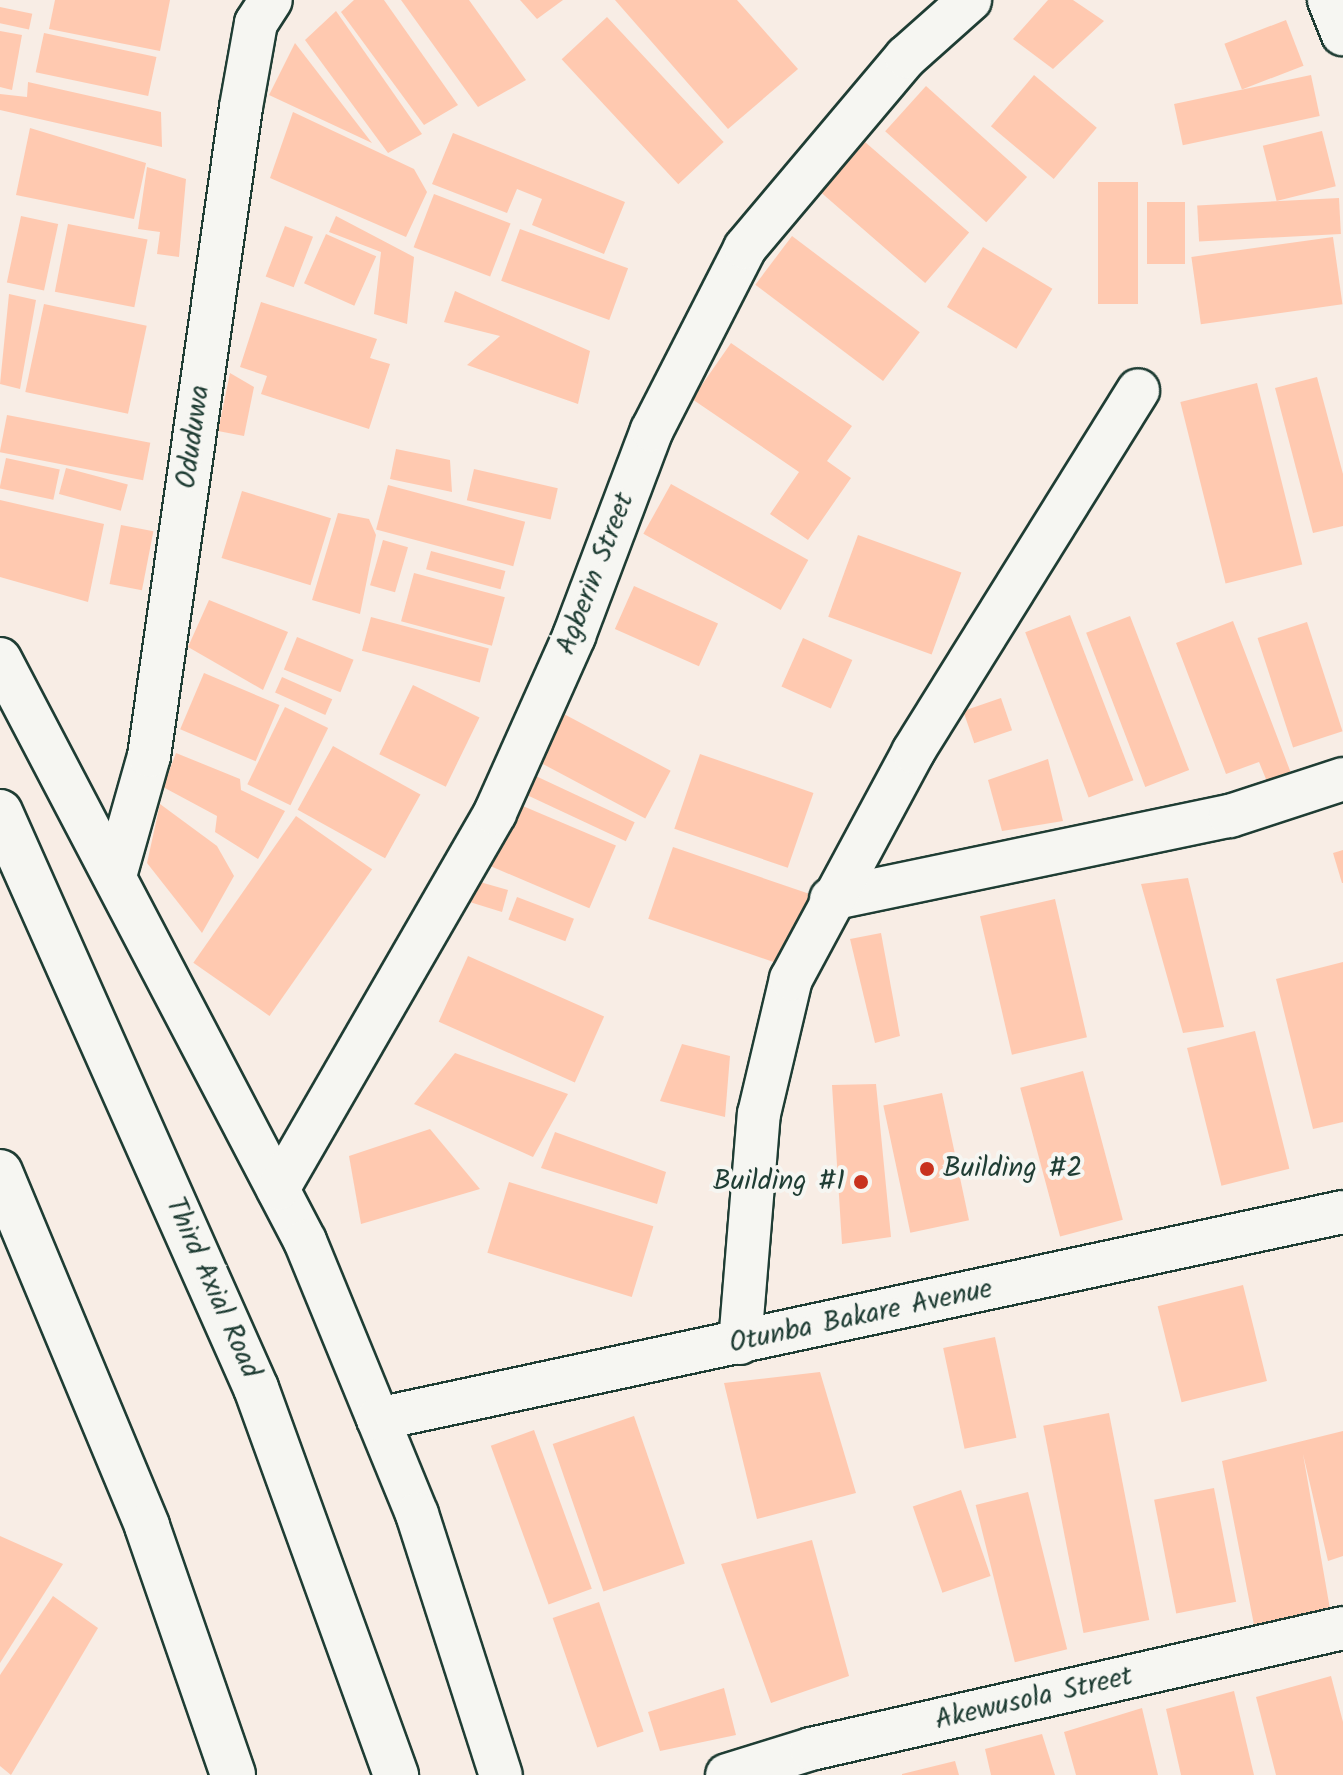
<!DOCTYPE html>
<html>
<head>
<meta charset="utf-8">
<style>
  body { margin:0 }
  #map { position:relative; width:1343px; height:1775px; overflow:hidden; background:#f8ede5; font-family:Kalam,sans-serif }
  div>[style] { position:absolute }
  .building>* { inset:0; background:#ffc9b0; transform-origin:0 0 }
  .roads { filter:drop-shadow(2px 0 #1f3d34) drop-shadow(-2px 0 #1f3d34) drop-shadow(0 2px #1f3d34) drop-shadow(0 -2px #1f3d34) }
  .minor>* { height:42px; margin:-21px; padding:0 21px; transform-origin:21px; border-radius:21px; background:#f6f6f2 }
  .motorway>* { height:44px; margin:-22px; padding:0 22px; transform-origin:22px; border-radius:22px; background:#f6f6f2 }
  .dots>* { width:22px; height:22px; translate:-50% -50%; box-sizing:border-box; border:4px solid #f6f6f2; border-radius:50% }
  span { translate:-50% -50%; white-space:nowrap; text-align:center; line-height:1.15; -webkit-text-stroke:8px #f6f6f2; paint-order:stroke }
  .street-label { font-size:28px; color:#1f3d34 }
  .poi-label { font-size:28px; color:#1f3d34 }
  .left { translate:0 -50%; text-align:left }
  .right { translate:-100% -50%; text-align:right }
</style>
</head>
<body>
<div id="map">
  <div class="building">
    <i style="clip-path:polygon(55px 0,170px 0,160px 51px,49px 29px)"></i>
    <i style="clip-path:polygon(354px 0,384px 0,458px 105px,424px 125px,341px 12px)"></i>
    <i style="clip-path:polygon(401px 0,469px 0,526px 80px,478px 107px)"></i>
    <i style="clip-path:polygon(520px 0,563px 0,537px 19px)"></i>
    <i style="clip-path:polygon(615px 0,737px 0,798px 69px,728px 129px)"></i>
    <i style="clip-path:polygon(1048px 0,1073px 0,1104px 21px,1053px 69px,1013px 39px)"></i>
    <i style="left:0;top:7px;width:33px;height:16px;rotate:12deg"></i>
    <i style="clip-path:polygon(336px 11px,422px 134px,388px 153px,305px 40px)"></i>
    <i style="left:607px;top:17px;width:171px;height:62px;rotate:47deg"></i>
    <i style="left:1286px;top:20px;width:49px;height:66px;rotate:69deg"></i>
    <i style="clip-path:polygon(0 31px,22px 35px,12px 90px,0 87px)"></i>
    <i style="left:44px;top:33px;width:115px;height:40px;rotate:12deg"></i>
    <i style="clip-path:polygon(295px 43px,372px 143px,269px 95px)"></i>
    <i style="left:1034px;top:75px;width:82px;height:67px;rotate:40deg"></i>
    <i style="left:1311px;top:75px;width:42px;height:140px;rotate:78deg"></i>
    <i style="clip-path:polygon(28px 82px,161px 112px,162px 147px,0 110px,0 94px,27px 97px)"></i>
    <i style="left:926px;top:86px;width:136px;height:61px;rotate:42deg"></i>
    <i style="clip-path:polygon(293px 112px,414px 169px,427px 192px,406px 237px,270px 178px)"></i>
    <i style="clip-path:polygon(30px 128px,146px 163px,134px 219px,16px 195px)"></i>
    <i style="left:1322px;top:131px;width:57px;height:61px;rotate:76deg"></i>
    <i style="clip-path:polygon(453px 133px,625px 202px,604px 254px,532px 225px,542px 199px,517px 189px,507px 213px,432px 184px)"></i>
    <i style="left:865px;top:142px;width:138px;height:67px;rotate:41deg"></i>
    <i style="clip-path:polygon(147px 167px,186px 179px,179px 257px,157px 254px,160px 232px,138px 229px)"></i>
    <i style="left:1098px;top:182px;width:40px;height:122px"></i>
    <i style="left:434px;top:194px;width:82px;height:57px;rotate:21deg"></i>
    <i style="left:1339px;top:198px;width:36px;height:142px;rotate:87deg"></i>
    <i style="left:1185px;top:202px;width:62px;height:38px;rotate:90deg"></i>
    <i style="left:21px;top:216px;width:38px;height:68px;rotate:12deg"></i>
    <i style="clip-path:polygon(336px 216px,414px 257px,407px 324px,374px 314px,381px 252px,329px 232px)"></i>
    <i style="left:68px;top:224px;width:81px;height:69px;rotate:11deg"></i>
    <i style="left:285px;top:226px;width:30px;height:54px;rotate:21deg"></i>
    <i style="left:520px;top:229px;width:115px;height:55px;rotate:20deg"></i>
    <i style="left:326px;top:234px;width:55px;height:54px;rotate:24deg"></i>
    <i style="left:792px;top:236px;width:160px;height:61px;rotate:37deg"></i>
    <i style="left:1333px;top:237px;width:68px;height:143px;rotate:82deg"></i>
    <i style="left:983px;top:247px;width:81px;height:70px;rotate:31deg"></i>
    <i style="clip-path:polygon(455px 291px,590px 351px,578px 404px,467px 365px,500px 336px,444px 322px)"></i>
    <i style="clip-path:polygon(9px 294px,36px 300px,20px 389px,0 384px)"></i>
    <i style="clip-path:polygon(261px 302px,377px 339px,370px 358px,390px 364px,369px 429px,261px 394px,267px 376px,240px 367px)"></i>
    <i style="left:44px;top:304px;width:105px;height:90px;rotate:12deg"></i>
    <i style="clip-path:polygon(731px 343px,852px 426px,827px 461px,851px 478px,808px 540px,770px 514px,799px 472px,692px 399px)"></i>
    <i style="clip-path:polygon(230px 373px,254px 387px,244px 436px,218px 431px)"></i>
    <i style="clip-path:polygon(1317px 377px,1343px 474px,1343px 526px,1313px 533px,1275px 388px)"></i>
    <i style="left:1257px;top:383px;width:187px;height:79px;rotate:76deg"></i>
    <i style="left:7px;top:415px;width:146px;height:38px;rotate:11deg"></i>
    <i style="clip-path:polygon(396px 449px,450px 460px,452px 492px,390px 479px)"></i>
    <i style="left:6px;top:458px;width:55px;height:31px;rotate:12deg"></i>
    <i style="left:66px;top:468px;width:64px;height:27px;rotate:15deg"></i>
    <i style="left:474px;top:469px;width:86px;height:32px;rotate:13deg"></i>
    <i style="left:671px;top:484px;width:157px;height:57px;rotate:29deg"></i>
    <i style="left:388px;top:485px;width:142px;height:46px;rotate:15deg"></i>
    <i style="left:242px;top:491px;width:93px;height:70px;rotate:17deg"></i>
    <i style="clip-path:polygon(0 500px,104px 524px,88px 602px,0 577px)"></i>
    <i style="clip-path:polygon(338px 513px,369px 519px,376px 535px,360px 614px,312px 600px)"></i>
    <i style="left:121px;top:525px;width:33px;height:60px;rotate:11deg"></i>
    <i style="left:858px;top:535px;width:110px;height:87px;rotate:20deg"></i>
    <i style="left:383px;top:540px;width:26px;height:47px;rotate:16deg"></i>
    <i style="left:431px;top:551px;width:77px;height:19px;rotate:15deg"></i>
    <i style="left:414px;top:573px;width:94px;height:50px;rotate:15deg"></i>
    <i style="left:634px;top:586px;width:92px;height:47px;rotate:24deg"></i>
    <i style="clip-path:polygon(209px 600px,288px 632px,263px 690px,188px 647px)"></i>
    <i style="left:1070px;top:615px;width:177px;height:48px;rotate:69deg"></i>
    <i style="left:1130px;top:616px;width:165px;height:47px;rotate:69deg"></i>
    <i style="left:371px;top:617px;width:122px;height:35px;rotate:15deg"></i>
    <i style="clip-path:polygon(1233px 621px,1294px 781px,1270px 789px,1259px 762px,1226px 774px,1176px 643px)"></i>
    <i style="left:1307px;top:622px;width:115px;height:52px;rotate:72deg"></i>
    <i style="left:297px;top:637px;width:61px;height:35px;rotate:22deg"></i>
    <i style="left:803px;top:638px;width:54px;height:53px;rotate:24deg"></i>
    <i style="left:204px;top:673px;width:82px;height:61px;rotate:23deg"></i>
    <i style="left:282px;top:677px;width:55px;height:17px;rotate:24deg"></i>
    <i style="left:413px;top:685px;width:74px;height:77px;rotate:26deg"></i>
    <i style="left:1001px;top:698px;width:34px;height:40px;rotate:71deg"></i>
    <i style="left:285px;top:707px;width:48px;height:86px;rotate:26deg"></i>
    <i style="left:562px;top:713px;width:123px;height:54px;rotate:28deg"></i>
    <i style="left:333px;top:746px;width:100px;height:73px;rotate:29deg"></i>
    <i style="clip-path:polygon(176px 753px,240px 779px,241px 790px,285px 811px,258px 859px,215px 832px,217px 816px,163px 787px)"></i>
    <i style="left:700px;top:754px;width:120px;height:79px;rotate:19deg"></i>
    <i style="clip-path:polygon(1048px 759px,1063px 821px,1002px 831px,988px 780px)"></i>
    <i style="left:525px;top:771px;width:121px;height:21px;rotate:25deg"></i>
    <i style="left:511px;top:801px;width:114px;height:68px;rotate:23deg"></i>
    <i style="clip-path:polygon(160px 804px,217px 846px,234px 876px,202px 933px,147px 863px)"></i>
    <i style="left:296px;top:816px;width:93px;height:179px;rotate:35deg"></i>
    <i style="left:673px;top:847px;width:147px;height:76px;rotate:19deg"></i>
    <i style="clip-path:polygon(1343px 850px,1343px 883px,1342px 883px,1333px 853px)"></i>
    <i style="clip-path:polygon(1188px 878px,1224px 1027px,1183px 1033px,1141px 884px)"></i>
    <i style="clip-path:polygon(473px 880px,508px 890px,502px 912px,460px 899px)"></i>
    <i style="left:517px;top:897px;width:61px;height:24px;rotate:21deg"></i>
    <i style="left:1055px;top:899px;width:142px;height:77px;rotate:77deg"></i>
    <i style="clip-path:polygon(881px 933px,900px 1036px,875px 1043px,850px 939px)"></i>
    <i style="left:468px;top:956px;width:149px;height:72px;rotate:24deg"></i>
    <i style="clip-path:polygon(1343px 962px,1343px 1122px,1313px 1129px,1276px 979px)"></i>
    <i style="left:1255px;top:1031px;width:142px;height:70px;rotate:76deg"></i>
    <i style="clip-path:polygon(682px 1044px,730px 1056px,725px 1117px,660px 1101px)"></i>
    <i style="clip-path:polygon(455px 1053px,568px 1094px,533px 1157px,414px 1104px)"></i>
    <i style="left:1083px;top:1071px;width:154px;height:65px;rotate:75deg"></i>
    <i style="clip-path:polygon(876px 1084px,891px 1237px,842px 1244px,832px 1085px)"></i>
    <i style="left:942px;top:1093px;width:130px;height:60px;rotate:78deg"></i>
    <i style="clip-path:polygon(430px 1129px,480px 1189px,361px 1224px,349px 1156px)"></i>
    <i style="clip-path:polygon(555px 1132px,666px 1172px,657px 1204px,541px 1168px)"></i>
    <i style="left:509px;top:1182px;width:151px;height:74px;rotate:17deg"></i>
    <i style="left:1243px;top:1285px;width:99px;height:88px;rotate:76deg"></i>
    <i style="left:995px;top:1337px;width:103px;height:53px;rotate:78deg"></i>
    <i style="clip-path:polygon(820px 1372px,856px 1493px,757px 1519px,724px 1383px)"></i>
    <i style="left:1109px;top:1413px;width:211px;height:67px;rotate:79deg"></i>
    <i style="left:634px;top:1416px;width:156px;height:86px;rotate:71deg"></i>
    <i style="left:534px;top:1430px;width:169px;height:46px;rotate:70deg"></i>
    <i style="clip-path:polygon(1343px 1431px,1343px 1556px,1328px 1561px,1303px 1454px,1330px 1609px,1255px 1630px,1222px 1461px)"></i>
    <i style="left:1214px;top:1488px;width:116px;height:61px;rotate:79deg"></i>
    <i style="left:961px;top:1490px;width:91px;height:51px;rotate:71deg"></i>
    <i style="left:1028px;top:1492px;width:162px;height:54px;rotate:76deg"></i>
    <i style="clip-path:polygon(0 1536px,63px 1564px,0 1663px)"></i>
    <i style="clip-path:polygon(812px 1540px,849px 1676px,771px 1703px,721px 1564px)"></i>
    <i style="clip-path:polygon(53px 1596px,98px 1628px,11px 1775px,0 1766px,0 1675px)"></i>
    <i style="left:599px;top:1602px;width:137px;height:49px;rotate:71deg"></i>
    <i style="clip-path:polygon(1331px 1676px,1343px 1722px,1343px 1775px,1276px 1775px,1256px 1697px)"></i>
    <i style="clip-path:polygon(724px 1688px,736px 1735px,660px 1751px,648px 1712px)"></i>
    <i style="clip-path:polygon(1234px 1691px,1254px 1775px,1181px 1775px,1166px 1709px)"></i>
    <i style="clip-path:polygon(1142px 1708px,1158px 1775px,1076px 1775px,1064px 1732px)"></i>
    <i style="clip-path:polygon(1042px 1734px,1055px 1775px,991px 1775px,985px 1749px)"></i>
    <i style="clip-path:polygon(955px 1761px,959px 1775px,902px 1775px,902px 1774px)"></i>
  </div>
  <div class="roads">
    <div class="minor">
      <i style="left:1329px;top:0;width:37px;rotate:68deg"></i>
      <i style="left:0;top:659px;width:657px;rotate:62.34deg"></i>
      <i style="left:305px;top:1241px;width:295px;rotate:67.7deg"></i>
      <i style="left:417px;top:1514px;width:274px;rotate:72.2deg"></i>
      <i style="left:115px;top:876px;width:125px;rotate:-74.2deg"></i>
      <i style="left:149px;top:756px;width:655px;rotate:-81.93deg"></i>
      <i style="left:241px;top:107px;width:85px;rotate:-79.9deg"></i>
      <i style="left:256px;top:23px;width:27px;rotate:-57deg"></i>
      <i style="left:831px;top:899px;width:408px;rotate:-11.8deg"></i>
      <i style="left:1230px;top:816px;width:119px;rotate:-18.1deg"></i>
      <i style="left:278px;top:1189px;width:434px;rotate:-60deg"></i>
      <i style="left:495px;top:813px;width:194px;rotate:-65.9deg"></i>
      <i style="left:574px;top:636px;width:220px;rotate:-69.3deg"></i>
      <i style="left:652px;top:430px;width:204px;rotate:-62.9deg"></i>
      <i style="left:745px;top:248px;width:250px;rotate:-49.9deg"></i>
      <i style="left:906px;top:57px;width:86px;rotate:-41.7deg"></i>
      <i style="left:740px;top:1343px;width:230px;rotate:-85.3deg"></i>
      <i style="left:759px;top:1114px;width:139px;rotate:-76.7deg"></i>
      <i style="left:791px;top:979px;width:258px;rotate:-61.7deg"></i>
      <i style="left:913px;top:752px;width:426px;rotate:-58.1deg"></i>
      <i style="left:378px;top:1419px;width:987px;rotate:-12.11deg"></i>
      <i style="left:727px;top:1775px;width:88px;rotate:-17.2deg"></i>
      <i style="left:811px;top:1749px;width:546px;rotate:-12.81deg"></i>
    </div>
    <div class="motorway">
      <i style="left:0;top:812px;width:630px;rotate:66.04deg"></i>
      <i style="left:256px;top:1388px;width:412px;rotate:70.1deg"></i>
      <i style="left:0;top:1172px;width:383px;rotate:67.4deg"></i>
      <i style="left:147px;top:1526px;width:263px;rotate:70.9deg"></i>
    </div>
  </div>
  <div class="dots">
    <i style="left:927px;top:1169px;background:#c8321e"></i>
    <i style="left:861px;top:1182px;background:#c8321e"></i>
  </div>
  <div class="street-label">
    <span style="left:194px;top:437px;rotate:-82deg">Oduduwa</span>
    <span style="left:596px;top:574px;rotate:-69deg">Agberin Street</span>
    <span style="left:212px;top:1288px;rotate:66deg">Third Axial Road</span>
    <span style="left:861px;top:1317px;rotate:-12deg">Otunba Bakare Avenue</span>
    <span style="left:1034px;top:1699px;rotate:-13deg">Akewusola Street</span>
  </div>
  <div class="poi-label">
    <span class="left" style="left:943px;top:1169px">Building #2</span>
    <span class="right" style="left:845px;top:1182px">Building #1</span>
  </div>
</div>
</body>
</html>
